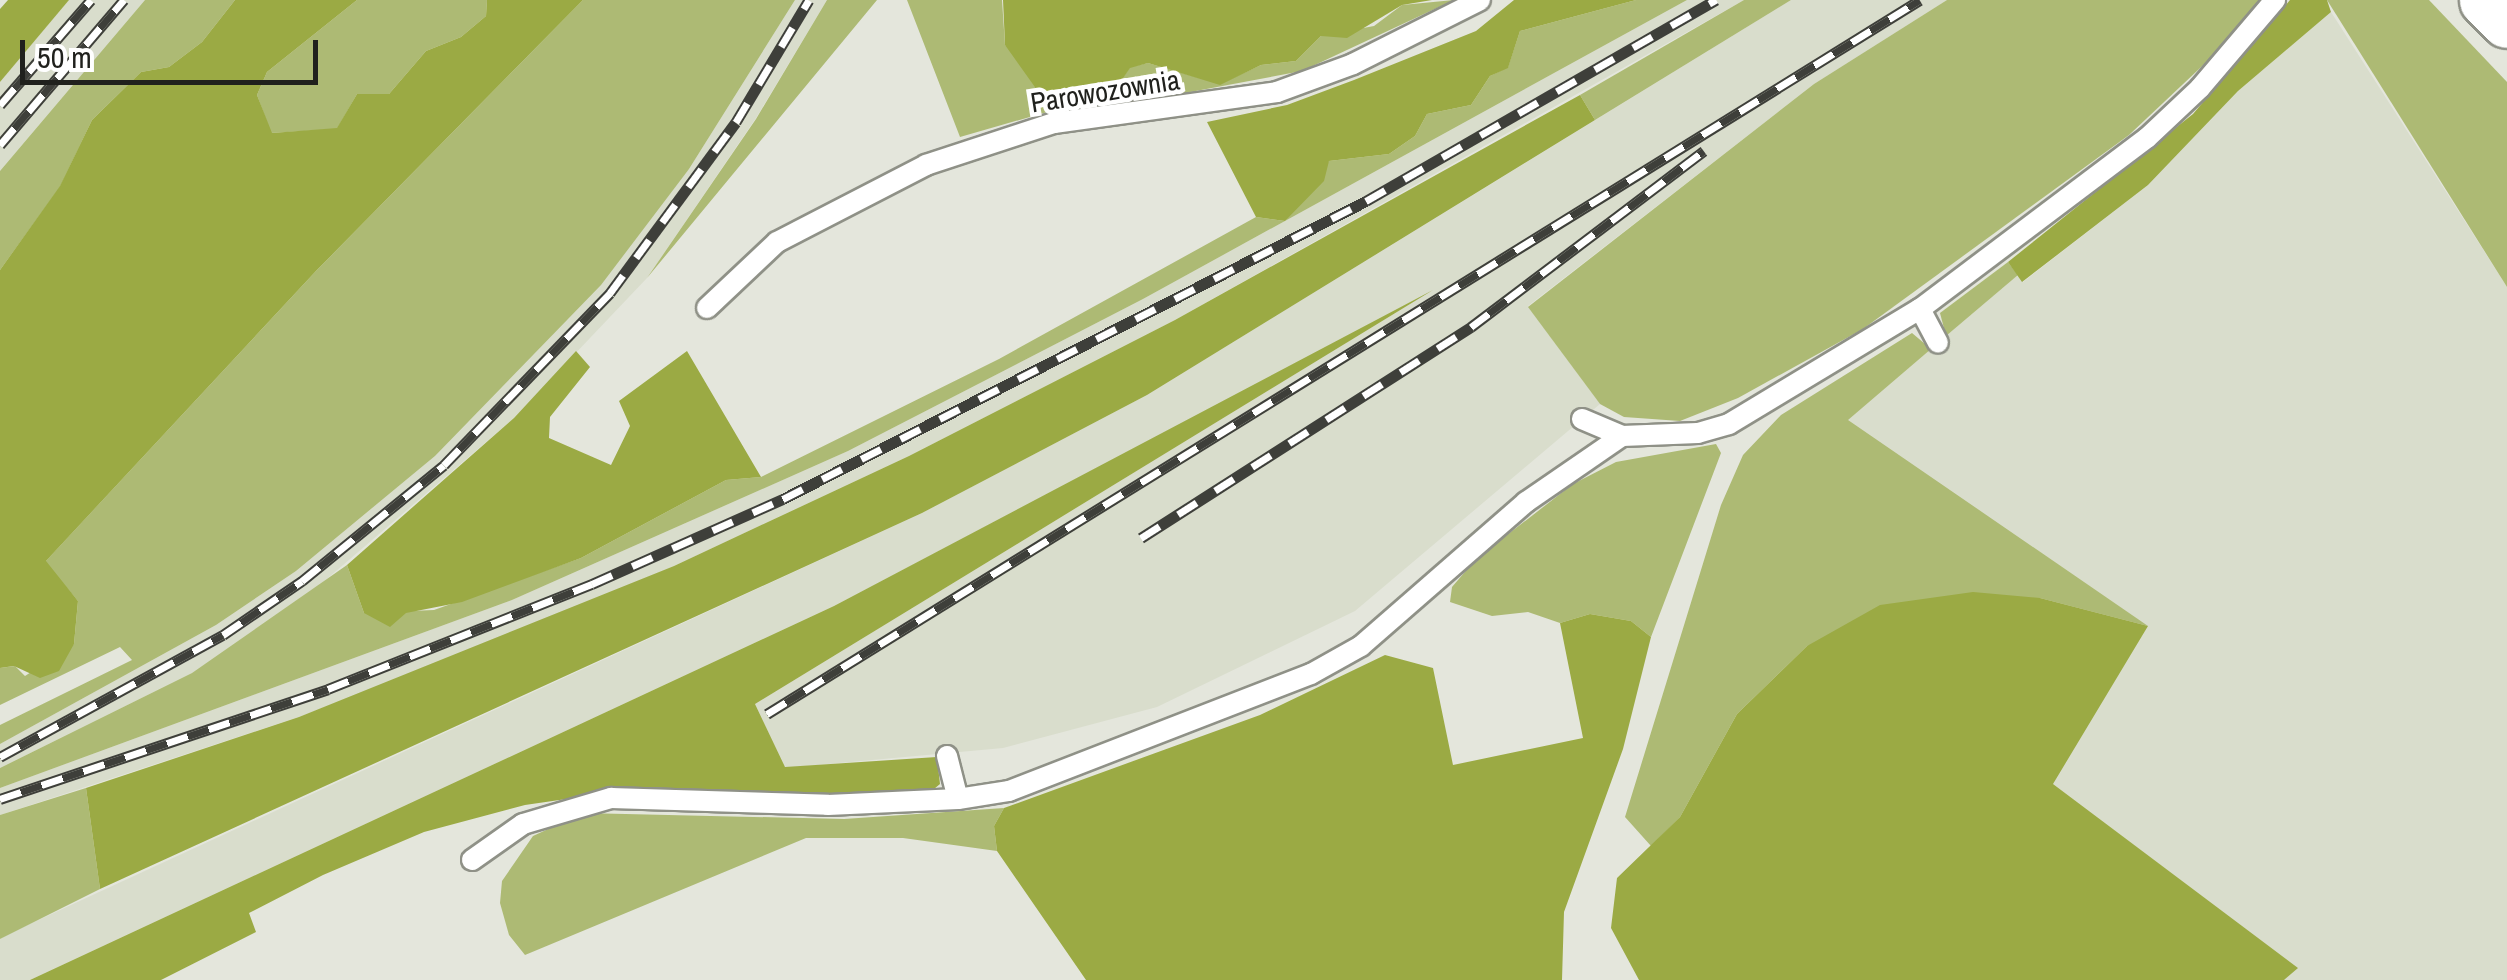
<!DOCTYPE html>
<html>
<head>
<meta charset="utf-8">
<style>
  body { margin:0 }
  #map { position:relative; width:2507px; height:980px; overflow:hidden; background:#e4e6dc; font-family:"Archivo Narrow",sans-serif }
  div>[style] { position:absolute }
  .built>* { inset:0; background:#d9ddcc }
  .green>* { inset:0; background:#adba74 }
  .forest>* { inset:0; background:#9baa44 }
  .roads { filter:drop-shadow(2px 0 #8f9187) drop-shadow(-2px 0 #8f9187) drop-shadow(0 2px #8f9187) drop-shadow(0 -2px #8f9187) }
  .lane>* { height:20px; margin:-10px; padding:0 10px; transform-origin:10px; border-radius:10px; background:#fff }
  .primary>* { height:55px; margin:-27.5px; padding:0 27.5px; transform-origin:27.5px; border-radius:27.5px; background:#fff }
  .rail>* { height:11px; margin-top:-5.5px; transform-origin:0; background:repeating-linear-gradient(90deg,#fff 0 22px,#3e3f3a 0 44px); box-sizing:border-box; border-block:2px solid #3e3f3a }
  span { translate:-50% -50%; white-space:nowrap; text-align:center; line-height:1.15; -webkit-text-stroke:9px #fff; paint-order:stroke }
  .street-label { font-size:28px; color:#20211d }
  .scale { position:absolute; left:20px; top:40px; width:298px; height:45px; box-sizing:border-box; border:5px solid #20211d; border-top:0; padding-left:12px; font-size:30px; line-height:35px; white-space:nowrap; color:#20211d; -webkit-text-stroke:8px #fff; paint-order:stroke }
</style>
</head>
<body>
<div id="map">
  <div class="built">
    <i style="clip-path:polygon(69px 0,145px 0,0 171px,0 82px)"></i>
    <i style="clip-path:polygon(795px 0,827px 0,756px 118px,647px 278px,514px 418px,300px 602px,192px 673px,0 768px,0 744px,216px 625px,296px 571px,435px 456px,689px 169px)"></i>
    <i style="clip-path:polygon(1687px 0,1744px 0,1175px 320px,909px 456px,674px 566px,463px 654px,299px 717px,0 815px,0 788px,512px 600px,848px 451px,1143px 299px)"></i>
    <i style="clip-path:polygon(1791px 0,1947px 0,1814px 84px,1528px 306px,1600px 404px,1355px 611px,1157px 707px,1003px 748px,785px 768px,755px 704px,1415px 301px,834px 606px,30px 980px,0 980px,0 939px,8px 934px,922px 513px,1147px 395px)"></i>
    <i style="clip-path:polygon(2331px 12px,2507px 287px,2507px 980px,2284px 980px,2297px 968px,2053px 784px,1847px 420px,2018px 275px,2023px 282px,2148px 185px,2238px 91px)"></i>
  </div>
  <div class="green">
    <i style="clip-path:polygon(145px 0,235px 0,202px 42px,169px 67px,141px 72px,92px 120px,60px 187px,0 270px,0 171px)"></i>
    <i style="clip-path:polygon(357px 0,487px 0,486px 16px,461px 37px,426px 51px,389px 94px,357px 94px,337px 129px,271px 133px,257px 95px,267px 72px)"></i>
    <i style="clip-path:polygon(583px 0,795px 0,689px 169px,601px 285px,435px 456px,296px 571px,216px 625px,0 744px,0 725px,132px 660px,120px 647px,0 705px,0 668px,15px 666px,25px 676px,74px 644px,78px 601px,45px 562px,316px 271px)"></i>
    <i style="clip-path:polygon(827px 0,877px 0,647px 278px,756px 119px)"></i>
    <i style="clip-path:polygon(907px 0,1002px 0,1005px 45px,1080px 92px,1115px 90px,1130px 67px,1148px 63px,1220px 84px,1261px 65px,1296px 61px,1321px 36px,1374px 26px,1402px 5px,1454px 0,1302px 71px,1142px 101px,1068px 106px,960px 137px)"></i>
    <i style="clip-path:polygon(1636px 0,1687px 0,1143px 299px,848px 451px,512px 600px,0 788px,0 768px,192px 673px,347px 565px,364px 613px,434px 610px,581px 558px,726px 480px,761px 477px,999px 359px,1256px 217px,1285px 221px,1329px 161px,1389px 154px,1415px 136px,1427px 114px,1471px 105px,1490px 76px,1508px 67px,1520px 31px)"></i>
    <i style="clip-path:polygon(1744px 0,1791px 0,1595px 120px,1580px 95px)"></i>
    <i style="clip-path:polygon(1947px 0,2260px 0,2215px 54px,2129px 135px,1863px 329px,1738px 398px,1680px 421px,1624px 417px,1600px 404px,1528px 307px,1814px 84px)"></i>
    <i style="clip-path:polygon(2327px 0,2429px 0,2507px 82px,2507px 287px)"></i>
    <i style="clip-path:polygon(2008px 262px,2018px 275px,1946px 336px,1940px 313px)"></i>
    <i style="clip-path:polygon(1912px 333px,1931px 349px,1848px 420px,2148px 626px,2040px 598px,1807px 646px,1737px 714px,1680px 817px,1651px 846px,1625px 817px,1721px 505px,1743px 455px,1781px 415px)"></i>
    <i style="clip-path:polygon(1716px 444px,1721px 453px,1651px 637px,1631px 621px,1590px 614px,1560px 623px,1528px 612px,1492px 616px,1450px 602px,1452px 587px,1476px 559px,1573px 484px,1616px 462px)"></i>
    <i style="clip-path:polygon(86px 788px,100px 889px,0 939px,0 815px)"></i>
    <i style="clip-path:polygon(1004px 808px,994px 826px,997px 851px,903px 838px,806px 838px,525px 955px,509px 935px,500px 903px,502px 881px,533px 836px,583px 813px,844px 819px)"></i>
  </div>
  <div class="forest">
    <i style="clip-path:polygon(8px 0,69px 0,0 82px,0 9px)"></i>
    <i style="clip-path:polygon(235px 0,357px 0,267px 72px,257px 95px,272px 133px,337px 128px,357px 94px,389px 94px,426px 51px,461px 37px,486px 16px,487px 0,583px 0,316px 271px,46px 561px,78px 601px,74px 644px,59px 671px,40px 678px,14px 666px,0 668px,0 270px,60px 186px,92px 120px,141px 72px,169px 67px,202px 42px)"></i>
    <i style="clip-path:polygon(1003px 0,1432px 0,1402px 5px,1347px 38px,1321px 36px,1296px 61px,1261px 65px,1220px 85px,1148px 63px,1130px 68px,1115px 90px,1080px 92px,1068px 106px,1042px 97px,1005px 45px)"></i>
    <i style="clip-path:polygon(1514px 0,1636px 0,1520px 31px,1508px 68px,1490px 76px,1471px 105px,1427px 114px,1415px 136px,1389px 154px,1329px 161px,1324px 181px,1285px 221px,1256px 217px,1207px 122px,1287px 105px,1354px 80px,1476px 31px)"></i>
    <i style="clip-path:polygon(2290px 0,2327px 0,2331px 12px,2238px 91px,2148px 185px,2022px 282px,2008px 262px,2193px 114px)"></i>
    <i style="clip-path:polygon(1580px 95px,1595px 120px,1147px 395px,922px 513px,100px 889px,86px 788px,299px 717px,674px 566px,909px 456px,1175px 320px)"></i>
    <i style="clip-path:polygon(1433px 290px,755px 704px,785px 767px,937px 757px,940px 784px,934px 789px,794px 798px,649px 787px,525px 805px,424px 832px,323px 875px,249px 913px,256px 932px,161px 980px,30px 980px,834px 606px)"></i>
    <i style="clip-path:polygon(576px 351px,590px 367px,550px 417px,549px 438px,611px 465px,630px 426px,619px 401px,687px 351px,761px 477px,726px 480px,581px 558px,462px 602px,406px 613px,390px 627px,364px 613px,347px 565px,514px 418px)"></i>
    <i style="clip-path:polygon(1973px 592px,2040px 598px,2148px 626px,2053px 784px,2298px 968px,2284px 980px,1639px 980px,1611px 928px,1617px 878px,1680px 817px,1737px 714px,1807px 646px,1880px 605px)"></i>
    <i style="clip-path:polygon(1590px 614px,1631px 621px,1651px 637px,1623px 749px,1564px 912px,1562px 980px,1086px 980px,997px 851px,994px 826px,1004px 808px,1260px 715px,1385px 655px,1433px 668px,1453px 765px,1583px 738px,1560px 623px)"></i>
  </div>
  <div class="roads">
    <div class="lane">
      <i style="left:707px;top:308px;width:96px;rotate:-43.3deg"></i>
      <i style="left:777px;top:242px;width:168px;rotate:-27.3deg"></i>
      <i style="left:926px;top:165px;width:135px;rotate:-18.2deg"></i>
      <i style="left:1054px;top:123px;width:225px;rotate:-7.9deg"></i>
      <i style="left:1277px;top:92px;width:81px;rotate:-20.2deg"></i>
      <i style="left:1353px;top:64px;width:142px;rotate:-26.7deg"></i>
      <i style="left:1920px;top:309px;width:38px;rotate:62deg"></i>
      <i style="left:1582px;top:419px;width:43px;rotate:23deg"></i>
      <i style="left:1622px;top:436px;width:76px;rotate:-2.3deg"></i>
      <i style="left:1698px;top:433px;width:32px;rotate:-16deg"></i>
      <i style="left:1729px;top:424px;width:223px;rotate:-31.1deg"></i>
      <i style="left:1920px;top:309px;width:284px;rotate:-37deg"></i>
      <i style="left:2147px;top:138px;width:73px;rotate:-43.3deg"></i>
      <i style="left:2200px;top:88px;width:116px;rotate:-49.6deg"></i>
      <i style="left:947px;top:756px;width:44px;rotate:75.7deg"></i>
      <i style="left:958px;top:799px;width:52px;rotate:-8.9deg"></i>
      <i style="left:1009px;top:791px;width:324px;rotate:-21.2deg"></i>
      <i style="left:1311px;top:674px;width:57px;rotate:-29.2deg"></i>
      <i style="left:1361px;top:646px;width:219px;rotate:-41.1deg"></i>
      <i style="left:1526px;top:502px;width:116px;rotate:-34.5deg"></i>
      <i style="left:472px;top:860px;width:62px;rotate:-35.2deg"></i>
      <i style="left:523px;top:824px;width:92px;rotate:-16.5deg"></i>
      <i style="left:611px;top:798px;width:217px;rotate:1.8deg"></i>
      <i style="left:828px;top:805px;width:130px;rotate:-2.6deg"></i>
    </div>
    <div class="primary">
      <i style="left:2487px;top:0;width:28px;rotate:45deg"></i>
    </div>
  </div>
  <div class="rail">
    <i style="left:0;top:105px;width:139px;rotate:-49.1deg"></i>
    <i style="left:0;top:145px;width:191px;rotate:-49.5deg"></i>
    <i style="left:1141px;top:538px;width:392px;rotate:-32.6deg"></i>
    <i style="left:1471px;top:327px;width:292px;rotate:-37.1deg"></i>
    <i style="left:767px;top:714px;width:1356px;rotate:-31.77deg"></i>
    <i style="left:0;top:757px;width:254px;rotate:-28.7deg"></i>
    <i style="left:223px;top:635px;width:96px;rotate:-34.4deg"></i>
    <i style="left:302px;top:581px;width:183px;rotate:-39.2deg"></i>
    <i style="left:444px;top:465px;width:239px;rotate:-46deg"></i>
    <i style="left:610px;top:293px;width:212px;rotate:-53.6deg"></i>
    <i style="left:736px;top:122px;width:142px;rotate:-59.1deg"></i>
    <i style="left:0;top:799px;width:346px;rotate:-18.5deg"></i>
    <i style="left:328px;top:689px;width:284px;rotate:-21.7deg"></i>
    <i style="left:592px;top:584px;width:209px;rotate:-24deg"></i>
    <i style="left:783px;top:499px;width:655px;rotate:-27.07deg"></i>
    <i style="left:1366px;top:201px;width:404px;rotate:-29.9deg"></i>
  </div>
  <div class="street-label">
    <span style="left:1105px;top:91px;rotate:-9deg">Parowozownia</span>
  </div>
  <div class="scale">50 m</div>
</div>
</body>
</html>
